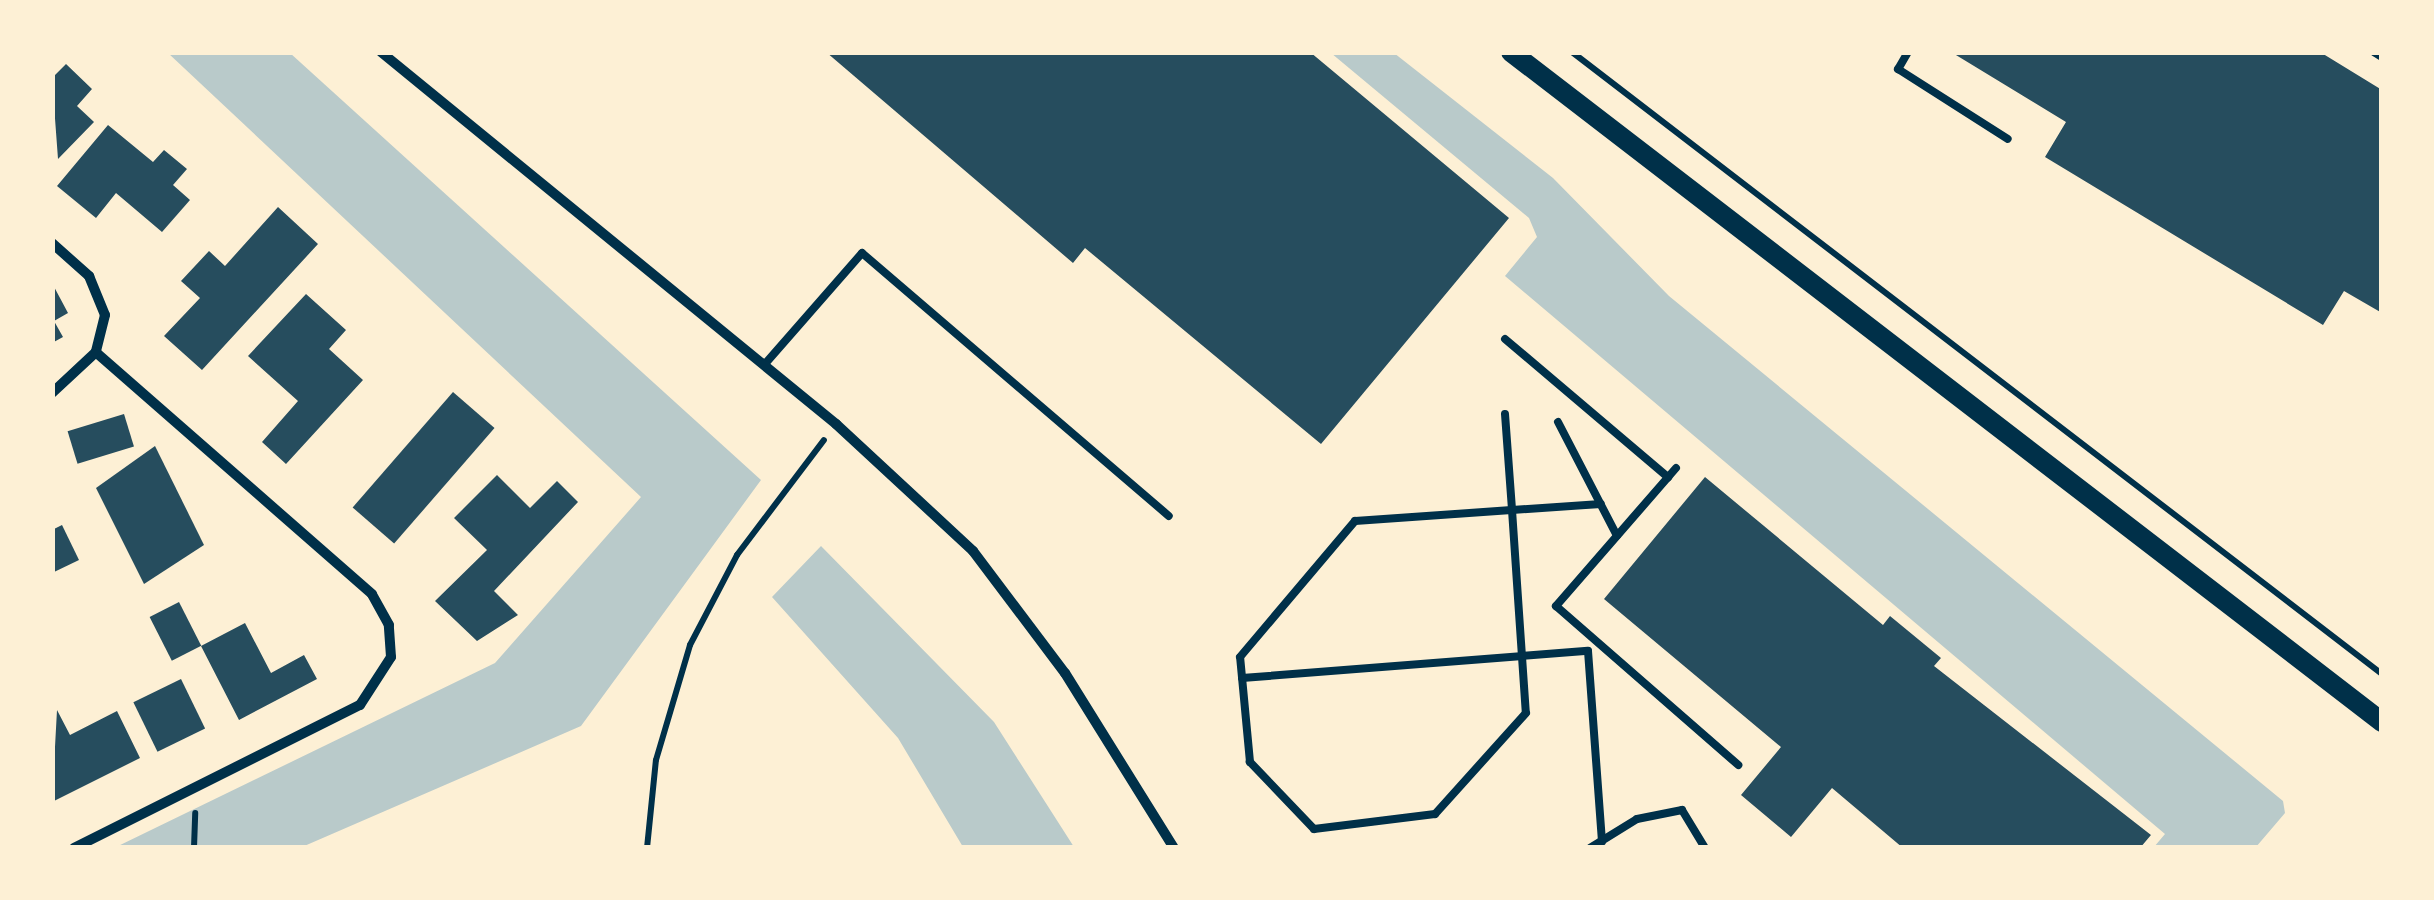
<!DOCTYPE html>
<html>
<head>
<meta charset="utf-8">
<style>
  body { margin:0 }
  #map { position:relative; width:2434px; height:900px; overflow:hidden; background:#fdf0d5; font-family:Signika,sans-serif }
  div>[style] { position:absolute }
  .green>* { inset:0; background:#b9caca }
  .building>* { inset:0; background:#264d5e; transform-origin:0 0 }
  .path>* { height:6px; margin:-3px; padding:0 3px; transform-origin:3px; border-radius:3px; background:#003049 }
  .service>* { height:8px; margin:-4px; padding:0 4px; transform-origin:4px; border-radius:4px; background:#003049 }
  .minor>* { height:10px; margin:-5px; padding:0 5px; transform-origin:5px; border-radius:5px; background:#003049 }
  .secondary>* { height:20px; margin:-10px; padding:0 10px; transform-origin:10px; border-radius:10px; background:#003049 }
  span { translate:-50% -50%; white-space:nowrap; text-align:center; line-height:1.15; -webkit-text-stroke:9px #fdf0d5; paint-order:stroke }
  .frame { position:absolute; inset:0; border:55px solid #fdf0d5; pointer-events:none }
</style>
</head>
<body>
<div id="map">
  <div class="green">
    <i style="clip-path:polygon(168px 53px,290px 53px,761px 480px,581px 726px,302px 847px,114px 848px,495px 663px,641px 497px)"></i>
    <i style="clip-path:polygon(1331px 53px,1394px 53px,1553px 178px,1669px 296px,2283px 801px,2285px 813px,2256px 847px,2154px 847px,2165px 834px,1505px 276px,1537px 237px,1529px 218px)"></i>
    <i style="clip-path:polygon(821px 546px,994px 722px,1074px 847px,963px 847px,898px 738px,772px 597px)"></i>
  </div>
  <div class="building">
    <i style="clip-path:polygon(826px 52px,1310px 52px,1509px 218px,1321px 444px,1085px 248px,1073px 263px)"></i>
    <i style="clip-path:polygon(1951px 52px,2320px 52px,2382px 90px,2382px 313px,2344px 291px,2323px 325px,2045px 157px,2066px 122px)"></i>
    <i style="clip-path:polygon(66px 64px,92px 89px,77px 106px,94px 122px,58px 159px,52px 78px)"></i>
    <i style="clip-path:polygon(108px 125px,153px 162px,164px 150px,187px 169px,173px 185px,190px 200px,162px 232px,116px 193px,96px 218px,57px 186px)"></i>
    <i style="clip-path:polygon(278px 207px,318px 244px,202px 370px,164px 336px,200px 298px,181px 281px,209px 251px,225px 266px)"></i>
    <i style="clip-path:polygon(52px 283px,68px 313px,54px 321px,63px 337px,52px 343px)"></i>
    <i style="clip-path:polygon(306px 294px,346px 330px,329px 349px,363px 380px,286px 464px,262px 442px,298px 401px,248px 356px)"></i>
    <i style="left:453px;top:392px;width:55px;height:153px;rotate:41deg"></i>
    <i style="left:124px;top:414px;width:34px;height:59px;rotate:73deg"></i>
    <i style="clip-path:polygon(155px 446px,204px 545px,144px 584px,96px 488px)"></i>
    <i style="clip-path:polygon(497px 475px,530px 508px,557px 481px,578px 502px,494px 591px,518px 615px,477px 641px,435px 601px,487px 550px,454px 518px)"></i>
    <i style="clip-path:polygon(1705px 477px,1883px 625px,1890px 616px,1941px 658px,1934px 666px,2151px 835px,2140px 848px,1903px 848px,1832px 788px,1791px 837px,1741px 795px,1781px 747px,1604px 599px)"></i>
    <i style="clip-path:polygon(62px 525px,79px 560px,52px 573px,52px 530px)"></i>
    <i style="left:179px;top:602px;width:49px;height:33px;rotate:63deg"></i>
    <i style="clip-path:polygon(245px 623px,271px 673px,304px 655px,317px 679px,239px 720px,201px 646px)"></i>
    <i style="left:181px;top:679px;width:55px;height:53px;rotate:64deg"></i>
    <i style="clip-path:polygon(57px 710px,70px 735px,117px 711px,140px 758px,52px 802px)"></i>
  </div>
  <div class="path">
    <i style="left:1572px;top:52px;width:1021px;rotate:37.52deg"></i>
    <i style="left:194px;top:848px;width:35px;rotate:-88deg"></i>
    <i style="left:647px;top:848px;width:88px;rotate:-84.2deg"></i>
    <i style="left:656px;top:760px;width:120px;rotate:-73.5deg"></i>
    <i style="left:690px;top:645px;width:102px;rotate:-62.4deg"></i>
    <i style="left:737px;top:555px;width:144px;rotate:-52.9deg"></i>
  </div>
  <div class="service">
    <i style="left:1908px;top:52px;width:20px;rotate:120deg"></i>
    <i style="left:1898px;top:69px;width:130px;rotate:32.5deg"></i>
    <i style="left:2374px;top:52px;width:9px;rotate:32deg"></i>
    <i style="left:1505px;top:339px;width:214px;rotate:40.3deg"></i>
    <i style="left:764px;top:365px;width:149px;rotate:-48.8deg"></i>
    <i style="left:862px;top:253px;width:404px;rotate:40.6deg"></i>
    <i style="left:1505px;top:414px;width:96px;rotate:85.8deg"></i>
    <i style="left:1512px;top:510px;width:203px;rotate:86.1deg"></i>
    <i style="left:1526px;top:713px;width:136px;rotate:132deg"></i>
    <i style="left:1435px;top:814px;width:122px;rotate:172.9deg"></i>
    <i style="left:1314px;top:829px;width:93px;rotate:-133.7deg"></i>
    <i style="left:1250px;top:762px;width:105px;rotate:-95.4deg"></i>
    <i style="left:1240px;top:657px;width:178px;rotate:-49.8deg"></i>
    <i style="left:1355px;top:521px;width:157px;rotate:-4deg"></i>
    <i style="left:1512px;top:510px;width:89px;rotate:-3.9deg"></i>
    <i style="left:1558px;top:422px;width:128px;rotate:62.6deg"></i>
    <i style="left:1676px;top:468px;width:183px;rotate:131deg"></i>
    <i style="left:1556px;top:606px;width:242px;rotate:41.1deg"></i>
    <i style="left:1242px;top:678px;width:347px;rotate:-4.5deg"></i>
    <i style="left:1588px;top:651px;width:191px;rotate:85.8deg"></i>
    <i style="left:1590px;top:848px;width:55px;rotate:-31.7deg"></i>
    <i style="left:1637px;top:819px;width:46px;rotate:-11.3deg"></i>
    <i style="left:1682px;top:810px;width:44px;rotate:58.8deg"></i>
  </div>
  <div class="minor">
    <i style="left:381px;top:52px;width:588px;rotate:39.27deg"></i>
    <i style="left:836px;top:424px;width:187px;rotate:42.8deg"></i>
    <i style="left:973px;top:551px;width:153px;rotate:53deg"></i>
    <i style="left:1065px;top:673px;width:206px;rotate:58.1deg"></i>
    <i style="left:52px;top:243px;width:50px;rotate:41.7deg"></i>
    <i style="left:89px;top:276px;width:42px;rotate:67.7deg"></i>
    <i style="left:105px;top:315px;width:38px;rotate:104deg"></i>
    <i style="left:96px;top:352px;width:60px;rotate:137deg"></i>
    <i style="left:74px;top:848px;width:320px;rotate:-26.6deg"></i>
    <i style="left:360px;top:705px;width:57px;rotate:-57.1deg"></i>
    <i style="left:391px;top:657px;width:32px;rotate:-94deg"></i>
    <i style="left:389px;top:625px;width:35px;rotate:-119deg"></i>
    <i style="left:372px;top:594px;width:367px;rotate:-138.8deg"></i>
  </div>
  <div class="secondary">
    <i style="left:1511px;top:52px;width:1099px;rotate:37.57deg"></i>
  </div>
  <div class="frame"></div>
</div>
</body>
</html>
